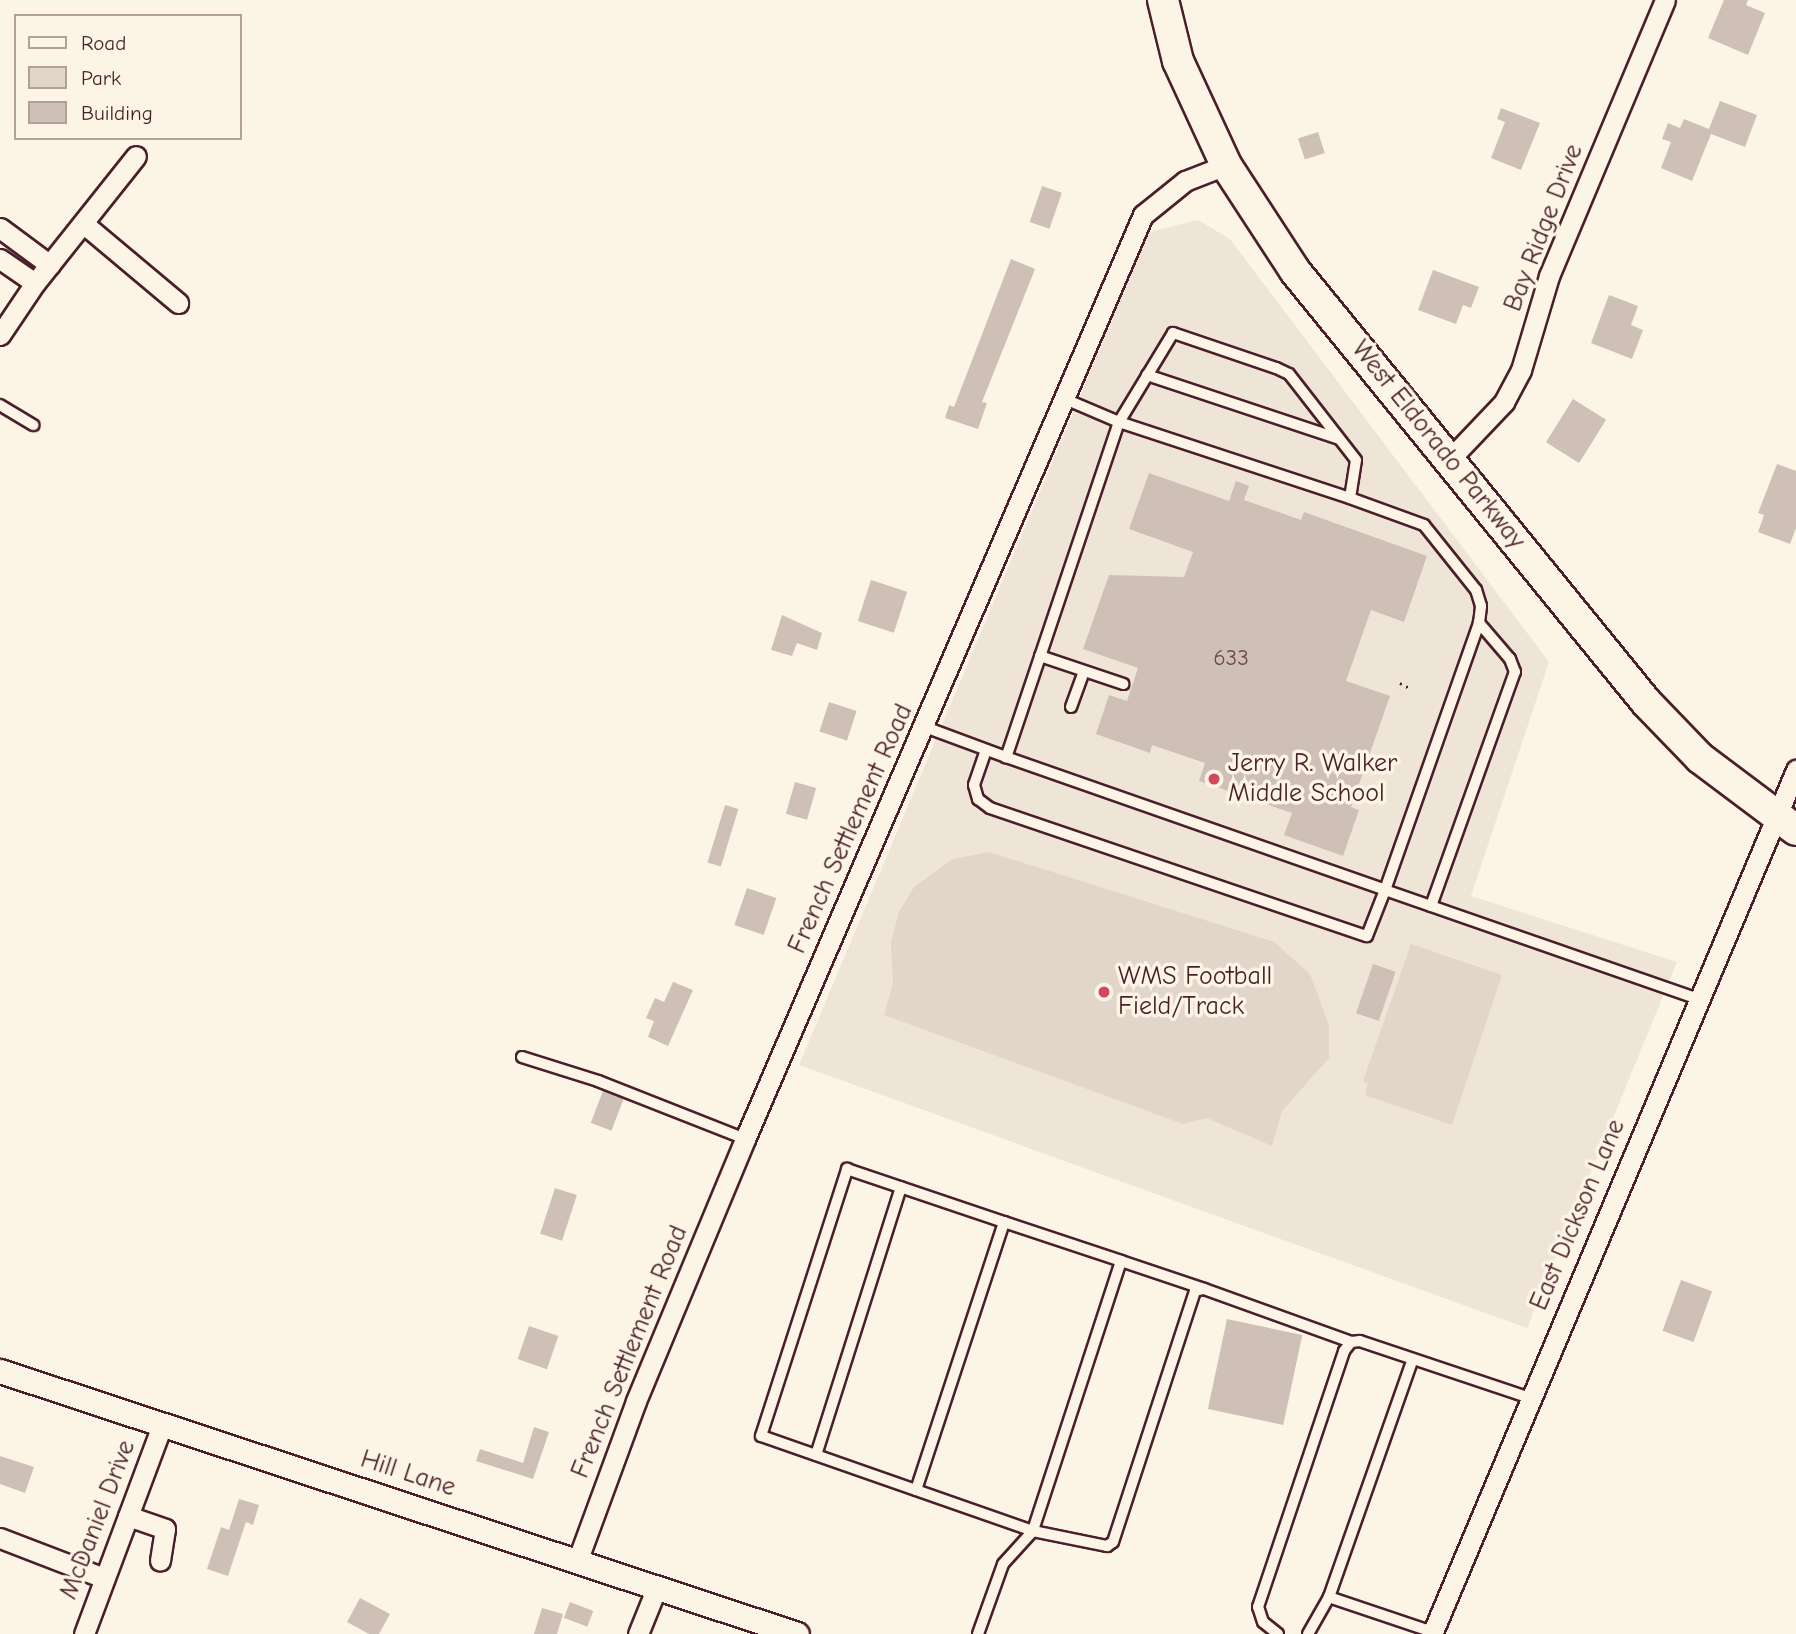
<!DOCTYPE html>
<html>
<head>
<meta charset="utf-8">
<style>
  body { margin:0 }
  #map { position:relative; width:1796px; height:1634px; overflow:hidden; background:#fcf5e5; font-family:"Comic Neue",sans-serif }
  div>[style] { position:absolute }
  .built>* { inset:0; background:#eee5d7 }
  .green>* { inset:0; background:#e2d5ca }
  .building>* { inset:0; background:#cfc0b7; transform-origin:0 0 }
  .path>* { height:2.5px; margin-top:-1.25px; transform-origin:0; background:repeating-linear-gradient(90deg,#4a1f2b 0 2px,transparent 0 7px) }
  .roads { filter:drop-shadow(2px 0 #4a1f2b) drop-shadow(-2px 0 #4a1f2b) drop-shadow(0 2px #4a1f2b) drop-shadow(0 -2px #4a1f2b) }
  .service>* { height:10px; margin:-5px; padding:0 5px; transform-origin:5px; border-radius:5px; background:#fcf5e5 }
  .minor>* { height:19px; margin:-9.5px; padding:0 9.5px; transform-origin:9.5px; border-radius:9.5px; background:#fcf5e5 }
  .tertiary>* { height:23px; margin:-11.5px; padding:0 11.5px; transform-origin:11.5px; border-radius:11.5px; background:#fcf5e5 }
  .primary>* { height:30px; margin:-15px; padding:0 15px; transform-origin:15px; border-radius:15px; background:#fcf5e5 }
  .dots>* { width:19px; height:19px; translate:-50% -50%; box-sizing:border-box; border:4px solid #fcf5e5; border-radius:50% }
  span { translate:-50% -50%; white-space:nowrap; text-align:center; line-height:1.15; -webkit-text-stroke:7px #fcf5e5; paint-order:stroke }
  .number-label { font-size:23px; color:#6b474e }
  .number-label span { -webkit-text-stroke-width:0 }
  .street-label { font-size:26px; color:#4a1f2b }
  .poi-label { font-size:26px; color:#4a1f2b }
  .left { translate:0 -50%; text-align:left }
  .legend { position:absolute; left:14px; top:14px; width:228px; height:126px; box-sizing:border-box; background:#fcf5e5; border:2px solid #b59f9b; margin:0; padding:9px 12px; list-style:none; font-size:21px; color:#4a1f2b }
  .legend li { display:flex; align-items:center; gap:14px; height:35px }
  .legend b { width:35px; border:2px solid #b59f9b }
</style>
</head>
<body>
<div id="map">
  <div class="built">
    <i style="clip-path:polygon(1198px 220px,1230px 239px,1549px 662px,1471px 896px,1677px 962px,1527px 1328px,799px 1065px,1149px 232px)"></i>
  </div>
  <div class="green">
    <i style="clip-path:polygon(989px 852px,1274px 942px,1310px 974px,1329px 1025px,1329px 1058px,1282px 1111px,1272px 1146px,1207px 1118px,1183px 1124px,884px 1015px,893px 983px,891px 943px,899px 912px,914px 887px,953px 859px)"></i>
    <i style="clip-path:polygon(1411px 944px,1502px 975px,1452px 1125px,1365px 1095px,1368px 1083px,1363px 1081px)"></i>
  </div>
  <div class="building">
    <i style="clip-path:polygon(1724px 0,1748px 0,1746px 5px,1765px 13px,1748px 55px,1708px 38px)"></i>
    <i style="clip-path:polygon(1720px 101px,1757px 115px,1745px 147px,1711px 134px,1692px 181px,1661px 168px,1671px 142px,1662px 139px,1668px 123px,1680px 128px,1684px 119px,1709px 129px)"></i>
    <i style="clip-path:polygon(1501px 108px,1540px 123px,1521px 170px,1491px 158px,1505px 122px,1497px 119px)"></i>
    <i style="left:1318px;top:132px;width:22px;height:21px;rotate:72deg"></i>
    <i style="left:1042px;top:186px;width:21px;height:38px;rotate:19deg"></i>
    <i style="clip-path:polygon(1011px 259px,1035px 269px,982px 402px,987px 403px,978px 429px,945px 418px,949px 405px,954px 407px)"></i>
    <i style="clip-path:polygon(1433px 270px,1479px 287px,1471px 308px,1463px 305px,1456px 324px,1418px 310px)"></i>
    <i style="clip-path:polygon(1609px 295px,1638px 306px,1631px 325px,1643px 330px,1632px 359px,1591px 343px)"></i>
    <i style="left:1573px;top:399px;width:39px;height:51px;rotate:32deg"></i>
    <i style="clip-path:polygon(1777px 464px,1796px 471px,1796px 528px,1790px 544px,1758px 532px,1764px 515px,1758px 513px)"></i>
    <i style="clip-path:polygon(1149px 473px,1229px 501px,1236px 481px,1249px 486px,1244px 500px,1301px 520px,1304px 512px,1427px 556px,1404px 622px,1371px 610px,1346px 681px,1390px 696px,1351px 807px,1359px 810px,1343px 856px,1284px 835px,1292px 813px,1199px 781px,1205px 763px,1152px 745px,1150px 753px,1096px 734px,1109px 695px,1127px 701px,1138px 668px,1083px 649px,1109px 575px,1184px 577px,1193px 552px,1129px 529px)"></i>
    <i style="left:871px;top:580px;width:38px;height:43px;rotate:18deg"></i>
    <i style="clip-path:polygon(782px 615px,822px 633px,817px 650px,797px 643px,792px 656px,771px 650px)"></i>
    <i style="left:829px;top:702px;width:29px;height:31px;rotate:18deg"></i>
    <i style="left:795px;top:782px;width:22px;height:33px;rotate:16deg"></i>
    <i style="left:725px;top:805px;width:14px;height:60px;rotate:17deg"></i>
    <i style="left:747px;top:888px;width:31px;height:39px;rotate:19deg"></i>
    <i style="left:1373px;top:964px;width:24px;height:52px;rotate:19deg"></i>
    <i style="clip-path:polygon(673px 982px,693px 990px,668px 1046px,648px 1037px,654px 1021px,646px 1018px,655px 998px,664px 1002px)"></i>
    <i style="left:603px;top:1091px;width:22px;height:34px;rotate:21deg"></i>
    <i style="left:555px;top:1188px;width:23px;height:48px;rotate:18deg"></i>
    <i style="left:1681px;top:1280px;width:33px;height:54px;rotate:20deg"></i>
    <i style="left:1227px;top:1319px;width:77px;height:92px;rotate:12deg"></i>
    <i style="left:529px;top:1326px;width:31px;height:35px;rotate:19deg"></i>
    <i style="clip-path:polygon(534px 1427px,549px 1432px,533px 1479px,476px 1461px,480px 1449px,523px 1463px)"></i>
    <i style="clip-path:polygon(0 1456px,34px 1467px,25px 1493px,0 1484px)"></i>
    <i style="clip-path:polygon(239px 1499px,259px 1505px,253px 1525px,246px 1522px,228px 1576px,207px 1569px,221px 1527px,229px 1530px)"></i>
    <i style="clip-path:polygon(360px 1598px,390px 1614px,379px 1634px,369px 1634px,347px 1622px)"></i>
    <i style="left:570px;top:1602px;width:25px;height:17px;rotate:21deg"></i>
    <i style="clip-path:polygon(542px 1608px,563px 1614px,557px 1634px,534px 1634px)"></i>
  </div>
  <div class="path">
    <i style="left:1400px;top:683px;width:9px;rotate:27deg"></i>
  </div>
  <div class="roads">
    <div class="service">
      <i style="left:1147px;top:375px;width:202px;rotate:18.4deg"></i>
      <i style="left:1065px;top:399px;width:59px;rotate:23.1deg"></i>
      <i style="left:1119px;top:422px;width:243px;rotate:18.2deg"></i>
      <i style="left:0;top:405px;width:39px;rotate:31deg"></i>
      <i style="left:1040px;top:656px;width:88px;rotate:18.6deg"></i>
      <i style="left:1071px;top:707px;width:38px;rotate:-70deg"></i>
      <i style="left:925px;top:727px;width:86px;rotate:20.3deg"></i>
      <i style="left:986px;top:750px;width:37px;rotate:109deg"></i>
      <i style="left:974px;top:785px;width:15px;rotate:74deg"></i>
      <i style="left:978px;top:799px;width:15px;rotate:37deg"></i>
      <i style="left:990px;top:808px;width:398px;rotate:18.8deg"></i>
      <i style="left:1367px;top:936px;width:49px;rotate:-68.6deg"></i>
      <i style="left:1385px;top:890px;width:283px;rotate:-70.6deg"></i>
      <i style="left:1479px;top:623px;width:17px;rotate:-83deg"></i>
      <i style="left:1481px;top:606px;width:17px;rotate:-107deg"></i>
      <i style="left:1476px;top:590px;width:83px;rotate:-128.7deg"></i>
      <i style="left:1424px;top:525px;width:79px;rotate:-160deg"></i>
      <i style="left:1350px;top:498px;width:38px;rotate:-81deg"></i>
      <i style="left:1356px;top:460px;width:109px;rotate:-127.9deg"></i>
      <i style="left:1289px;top:374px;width:14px;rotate:-155deg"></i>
      <i style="left:1276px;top:368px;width:109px;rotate:-161.2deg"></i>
      <i style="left:1173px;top:333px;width:104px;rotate:121.2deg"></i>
      <i style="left:1119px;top:422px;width:354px;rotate:108.6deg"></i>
      <i style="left:1006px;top:757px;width:402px;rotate:19.3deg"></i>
      <i style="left:1385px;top:890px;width:329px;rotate:19.2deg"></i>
      <i style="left:1431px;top:906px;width:249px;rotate:-70.3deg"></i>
      <i style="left:1515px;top:672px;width:14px;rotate:-111deg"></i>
      <i style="left:1510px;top:659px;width:48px;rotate:-130.7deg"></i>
      <i style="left:522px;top:1057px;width:80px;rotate:17.5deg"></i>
      <i style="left:598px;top:1081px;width:158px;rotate:21.5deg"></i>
      <i style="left:1121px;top:1261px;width:284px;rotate:108.1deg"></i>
      <i style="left:1033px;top:1531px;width:288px;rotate:-160.7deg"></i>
      <i style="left:761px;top:1436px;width:281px;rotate:-72.1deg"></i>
      <i style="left:847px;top:1169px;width:166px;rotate:18.7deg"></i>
      <i style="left:1004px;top:1222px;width:123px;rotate:18.4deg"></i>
      <i style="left:1121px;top:1261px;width:88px;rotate:18.6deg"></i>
      <i style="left:816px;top:1455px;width:281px;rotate:-72.4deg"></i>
      <i style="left:916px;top:1490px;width:282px;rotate:-71.8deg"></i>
      <i style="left:1329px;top:1597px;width:252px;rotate:-70.6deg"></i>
      <i style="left:978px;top:1634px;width:74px;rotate:-70.3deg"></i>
      <i style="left:1003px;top:1564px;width:45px;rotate:-47.7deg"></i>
      <i style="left:1033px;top:1531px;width:76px;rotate:11.5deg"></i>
      <i style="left:1107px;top:1546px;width:7px;rotate:-34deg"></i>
      <i style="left:1113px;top:1542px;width:264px;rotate:-71.9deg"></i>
      <i style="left:1195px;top:1291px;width:9px;rotate:-13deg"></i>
      <i style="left:1204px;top:1289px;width:156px;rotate:19.8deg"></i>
      <i style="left:1278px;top:1634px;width:19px;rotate:-141deg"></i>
      <i style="left:1263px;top:1622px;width:16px;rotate:-108deg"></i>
      <i style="left:1258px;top:1607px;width:270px;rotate:-71.4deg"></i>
      <i style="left:1344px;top:1351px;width:11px;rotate:-52deg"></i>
      <i style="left:1351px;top:1342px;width:9px;rotate:-6deg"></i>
      <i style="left:1360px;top:1341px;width:179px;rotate:18.5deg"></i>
      <i style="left:1308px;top:1634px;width:43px;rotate:-60.4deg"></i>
      <i style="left:1329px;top:1597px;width:110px;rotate:18.6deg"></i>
    </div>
    <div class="minor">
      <i style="left:84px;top:224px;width:123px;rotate:40deg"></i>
      <i style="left:0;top:228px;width:62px;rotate:36.5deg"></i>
      <i style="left:0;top:259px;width:42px;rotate:34.4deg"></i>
      <i style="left:0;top:335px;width:63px;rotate:-56.1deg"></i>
      <i style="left:35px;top:283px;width:162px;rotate:-51.5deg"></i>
      <i style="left:1450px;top:459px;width:79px;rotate:-46.5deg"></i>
      <i style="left:1504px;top:402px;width:36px;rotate:-62deg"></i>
      <i style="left:1521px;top:370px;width:98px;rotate:-73.4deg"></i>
      <i style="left:1549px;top:276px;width:299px;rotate:-67.2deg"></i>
      <i style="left:128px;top:1516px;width:39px;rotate:19deg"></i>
      <i style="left:165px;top:1529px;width:32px;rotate:99deg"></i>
      <i style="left:0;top:1538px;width:111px;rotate:21deg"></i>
      <i style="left:578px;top:1559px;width:168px;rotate:-69.8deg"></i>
      <i style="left:636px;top:1401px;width:284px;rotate:-67.4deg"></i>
      <i style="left:745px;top:1139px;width:1006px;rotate:-66.7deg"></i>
      <i style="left:1143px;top:215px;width:54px;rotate:-39deg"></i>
      <i style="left:1185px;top:181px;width:44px;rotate:-21.3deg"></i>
      <i style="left:84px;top:1634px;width:223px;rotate:-69.5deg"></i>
      <i style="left:638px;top:1634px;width:51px;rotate:-68deg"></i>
      <i style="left:1432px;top:1634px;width:938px;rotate:-67.15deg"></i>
    </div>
    <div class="tertiary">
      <i style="left:0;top:1371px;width:839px;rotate:18.26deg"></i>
    </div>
    <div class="primary">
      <i style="left:1163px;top:0;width:63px;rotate:76.2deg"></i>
      <i style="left:1178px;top:61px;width:115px;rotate:65.2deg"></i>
      <i style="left:1226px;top:165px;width:126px;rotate:56.9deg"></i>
      <i style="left:1295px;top:271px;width:556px;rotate:50.84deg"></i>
      <i style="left:1646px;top:702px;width:78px;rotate:46deg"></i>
      <i style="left:1700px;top:758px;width:120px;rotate:36.9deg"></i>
    </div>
  </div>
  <div class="dots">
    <i style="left:1214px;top:779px;background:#d1495b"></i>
    <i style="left:1104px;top:992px;background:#d1495b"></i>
  </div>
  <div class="number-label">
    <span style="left:1231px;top:658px">633</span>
  </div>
  <div class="street-label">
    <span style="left:1544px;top:228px;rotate:-69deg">Bay Ridge Drive</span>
    <span style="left:1438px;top:445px;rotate:51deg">West Eldorado Parkway</span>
    <span style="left:851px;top:829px;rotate:-66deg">French Settlement Road</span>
    <span style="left:1578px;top:1215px;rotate:-67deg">East Dickson Lane</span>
    <span style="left:630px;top:1352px;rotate:-68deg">French Settlement Road</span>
    <span style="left:408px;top:1474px;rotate:18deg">Hill Lane</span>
    <span style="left:98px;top:1520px;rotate:-69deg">McDaniel Drive</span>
  </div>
  <div class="poi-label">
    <span class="left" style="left:1228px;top:779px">Jerry R. Walker<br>Middle School</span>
    <span class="left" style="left:1118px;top:992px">WMS Football<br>Field/Track</span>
  </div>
  <ul class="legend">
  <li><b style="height:9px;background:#fcf5e5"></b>Road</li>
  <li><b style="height:19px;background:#e2d5ca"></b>Park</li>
  <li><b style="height:19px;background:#cfc0b7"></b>Building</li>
  </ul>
</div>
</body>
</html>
